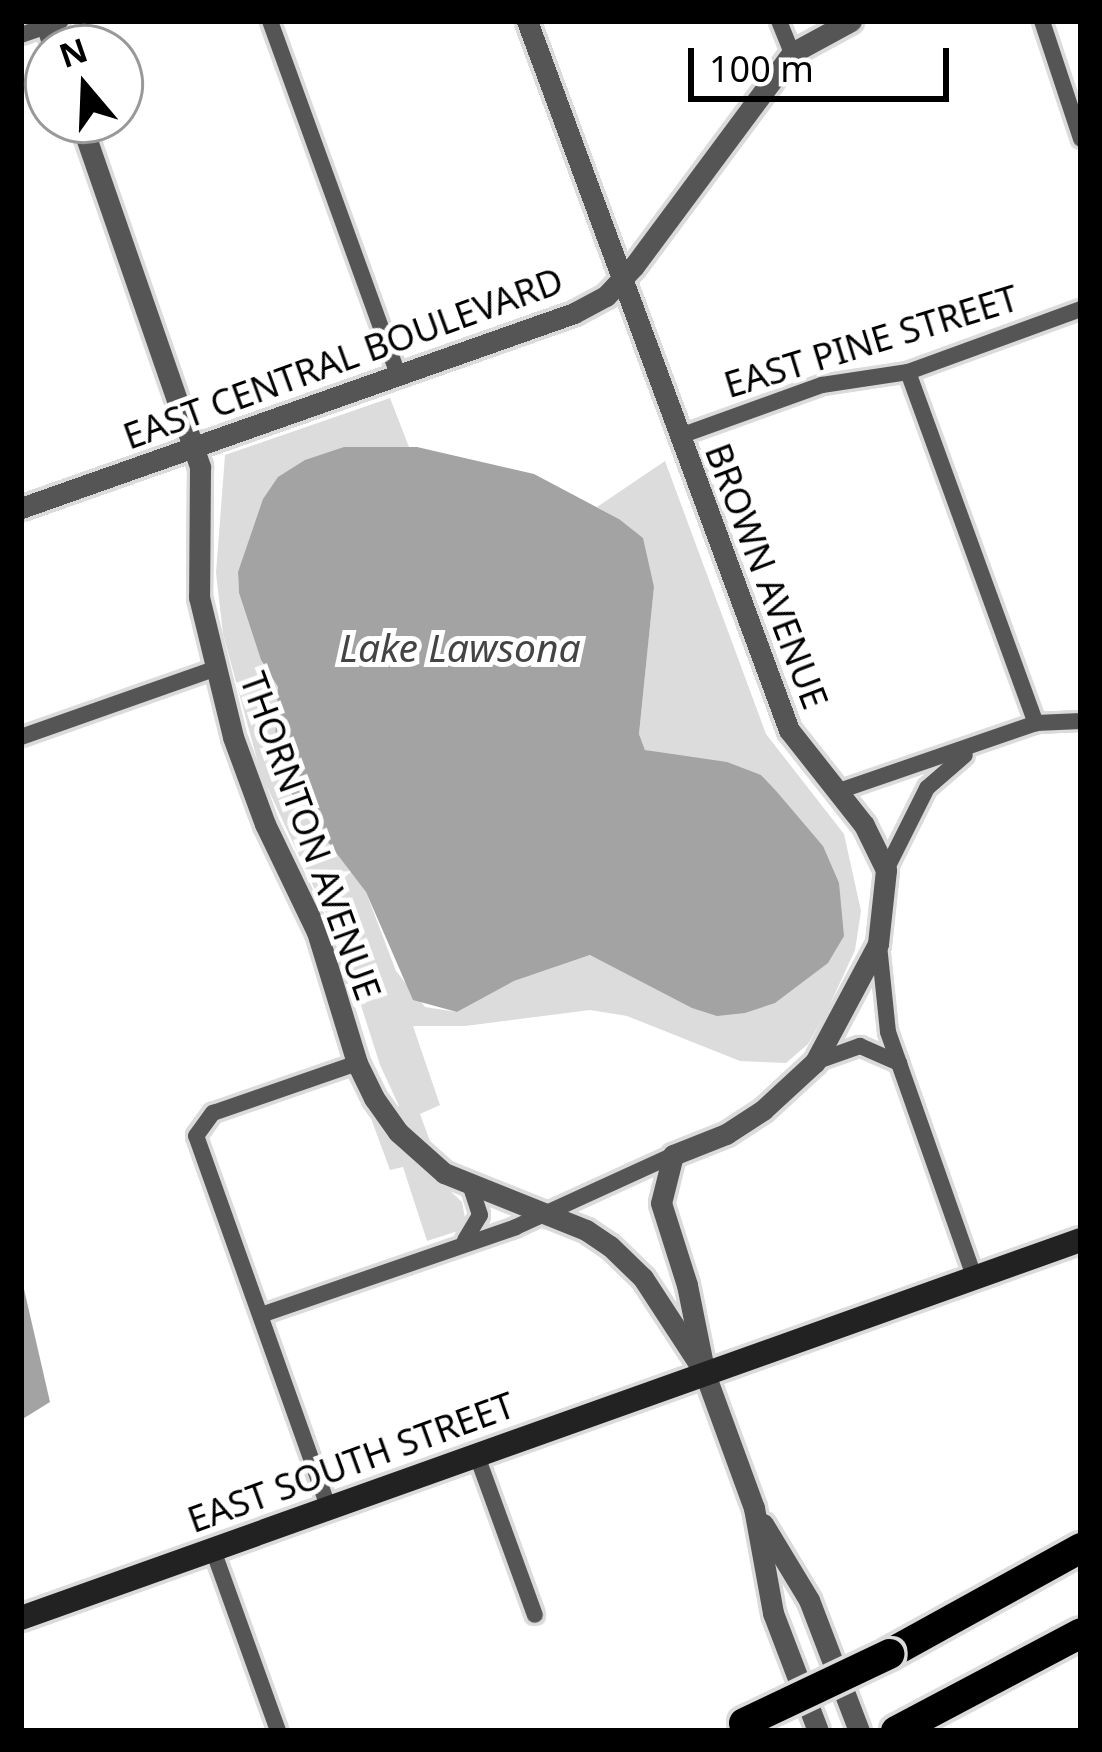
<!DOCTYPE html>
<html>
<head>
<meta charset="utf-8">
<style>
  body { margin:0 }
  #map { position:relative; width:1102px; height:1752px; overflow:hidden; background:#fff; font-family:"Noto Sans",sans-serif }
  div>[style] { position:absolute }
  .green>* { inset:0; background:#dcdcdc }
  .water>* { inset:0; background:#a3a3a3 }
  .roads { filter:drop-shadow(3px 0 #dbdbdb) drop-shadow(-3px 0 #dbdbdb) drop-shadow(0 3px #dbdbdb) drop-shadow(0 -3px #dbdbdb) }
  .minor>* { height:16px; margin:-8px; padding:0 8px; transform-origin:8px; border-radius:8px; background:#555 }
  .tertiary>* { height:21px; margin:-10.5px; padding:0 10.5px; transform-origin:10.5px; border-radius:10.5px; background:#555 }
  .secondary>* { height:24px; margin:-12px; padding:0 12px; transform-origin:12px; border-radius:12px; background:#222 }
  .motorway>* { height:30px; margin:-15px; padding:0 15px; transform-origin:15px; border-radius:15px; background:#000 }
  .bridges { filter:drop-shadow(3px 0 #dbdbdb) drop-shadow(-3px 0 #dbdbdb) drop-shadow(0 3px #dbdbdb) drop-shadow(0 -3px #dbdbdb) }
  .motorway-bridge>* { height:30px; margin:-15px; padding:0 15px; transform-origin:15px; border-radius:15px; background:#000 }
  span { translate:-50% -50%; white-space:nowrap; text-align:center; line-height:1.15; -webkit-text-stroke:10px #fff; paint-order:stroke }
  .street-label { font-size:36px; color:#000 }
  .water-label { font-size:39px; color:#444; font-style:italic }
  .frame { position:absolute; inset:0; border:24px solid #000; pointer-events:none }
  .north { position:absolute; left:24px; top:24px; width:120px; height:120px; box-sizing:border-box; background:#fff; border:3px solid #999; border-radius:50%; rotate:341deg; font-size:33px; font-weight:700; line-height:48px; text-align:center; color:#000 }
  .north::after { content:''; display:block; margin:auto; width:42px; height:54px; background:#000; clip-path:polygon(50% 0,100% 100%,50% 72%,0 100%) }
  .scale { position:absolute; left:688px; top:48px; width:261px; height:54px; box-sizing:border-box; border:6px solid #000; border-top:0; padding-left:15px; font-size:36px; line-height:42px; white-space:nowrap; color:#000; -webkit-text-stroke:9px #fff; paint-order:stroke }
</style>
</head>
<body>
<div id="map">
  <div class="green">
    <i style="clip-path:polygon(390px 398px,409px 447px,344px 447px,253px 537px,238px 572px,239px 593px,261px 660px,278px 687px,274px 756px,295px 805px,340px 853px,366px 892px,396px 971px,425px 1007px,457px 1012px,514px 981px,590px 955px,623px 968px,823px 846px,761px 775px,645px 750px,639px 734px,654px 587px,619px 519px,597px 507px,665px 461px,766px 734px,844px 834px,861px 911px,855px 950px,827px 1011px,808px 1044px,786px 1063px,740px 1061px,627px 1016px,590px 1010px,465px 1026px,413px 1026px,440px 1105px,420px 1114px,447px 1188px,462px 1202px,467px 1228px,427px 1241px,403px 1167px,390px 1170px,372px 1121px,399px 1106px,380px 1065px,344px 952px,261px 774px,223px 634px,216px 573px,225px 455px)"></i>
  </div>
  <div class="water">
    <i style="clip-path:polygon(344px 447px,417px 447px,534px 474px,619px 519px,643px 538px,654px 587px,639px 734px,645px 750px,727px 762px,761px 775px,777px 792px,823px 846px,839px 883px,844px 936px,828px 963px,775px 1003px,745px 1013px,717px 1016px,692px 1008px,590px 955px,514px 981px,457px 1012px,413px 1000px,366px 892px,280px 779px,274px 756px,278px 687px,261px 660px,239px 593px,238px 572px,263px 499px,278px 477px,305px 460px)"></i>
    <i style="clip-path:polygon(21px 1276px,50px 1402px,21px 1420px)"></i>
  </div>
  <div class="roads">
    <div class="minor">
      <i style="left:270px;top:21px;width:376px;rotate:70.1deg"></i>
      <i style="left:779px;top:21px;width:35px;rotate:68deg"></i>
      <i style="left:1042px;top:21px;width:124px;rotate:71.7deg"></i>
      <i style="left:21px;top:35px;width:42px;rotate:-19.3deg"></i>
      <i style="left:908px;top:372px;width:374px;rotate:70deg"></i>
      <i style="left:680px;top:436px;width:151px;rotate:-19.8deg"></i>
      <i style="left:822px;top:385px;width:87px;rotate:-8.6deg"></i>
      <i style="left:908px;top:372px;width:184px;rotate:-20deg"></i>
      <i style="left:21px;top:737px;width:205px;rotate:-19.4deg"></i>
      <i style="left:836px;top:792px;width:212px;rotate:-19deg"></i>
      <i style="left:1036px;top:723px;width:45px;rotate:-2.5deg"></i>
      <i style="left:886px;top:870px;width:92px;rotate:-63.4deg"></i>
      <i style="left:927px;top:788px;width:50px;rotate:-41deg"></i>
      <i style="left:879px;top:945px;width:87px;rotate:84.1deg"></i>
      <i style="left:888px;top:1032px;width:262px;rotate:70.6deg"></i>
      <i style="left:815px;top:1062px;width:48px;rotate:-19.6deg"></i>
      <i style="left:860px;top:1046px;width:43px;rotate:23.6deg"></i>
      <i style="left:465px;top:1240px;width:29px;rotate:-59deg"></i>
      <i style="left:480px;top:1215px;width:29px;rotate:-108deg"></i>
      <i style="left:261px;top:1315px;width:270px;rotate:-19deg"></i>
      <i style="left:516px;top:1227px;width:173px;rotate:-24.6deg"></i>
      <i style="left:477px;top:1456px;width:169px;rotate:70deg"></i>
      <i style="left:329px;top:1509px;width:396px;rotate:-109.6deg"></i>
      <i style="left:196px;top:1136px;width:29px;rotate:-54deg"></i>
      <i style="left:213px;top:1113px;width:152px;rotate:-19.1deg"></i>
      <i style="left:213px;top:1550px;width:192px;rotate:70.2deg"></i>
    </div>
    <div class="tertiary">
      <i style="left:45px;top:21px;width:28px;rotate:72deg"></i>
      <i style="left:527px;top:21px;width:756px;rotate:69.72deg"></i>
      <i style="left:789px;top:730px;width:121px;rotate:51.7deg"></i>
      <i style="left:864px;top:825px;width:50px;rotate:63.9deg"></i>
      <i style="left:886px;top:870px;width:74px;rotate:96.2deg"></i>
      <i style="left:878px;top:944px;width:134px;rotate:118.1deg"></i>
      <i style="left:815px;top:1062px;width:71px;rotate:137.3deg"></i>
      <i style="left:763px;top:1110px;width:44px;rotate:147deg"></i>
      <i style="left:726px;top:1134px;width:57px;rotate:158.4deg"></i>
      <i style="left:673px;top:1155px;width:49px;rotate:104deg"></i>
      <i style="left:661px;top:1203px;width:86px;rotate:72.4deg"></i>
      <i style="left:687px;top:1285px;width:91px;rotate:78.6deg"></i>
      <i style="left:705px;top:1374px;width:143px;rotate:69.9deg"></i>
      <i style="left:754px;top:1508px;width:107px;rotate:79.7deg"></i>
      <i style="left:773px;top:1613px;width:126px;rotate:69.1deg"></i>
      <i style="left:80px;top:120px;width:367px;rotate:70.9deg"></i>
      <i style="left:200px;top:467px;width:130px;rotate:90.4deg"></i>
      <i style="left:199px;top:597px;width:144px;rotate:76.3deg"></i>
      <i style="left:233px;top:737px;width:93px;rotate:69.8deg"></i>
      <i style="left:265px;top:824px;width:120px;rotate:64.3deg"></i>
      <i style="left:317px;top:932px;width:137px;rotate:73deg"></i>
      <i style="left:357px;top:1063px;width:39px;rotate:64deg"></i>
      <i style="left:374px;top:1098px;width:42px;rotate:54.8deg"></i>
      <i style="left:398px;top:1132px;width:62px;rotate:41.7deg"></i>
      <i style="left:444px;top:1173px;width:153px;rotate:21.9deg"></i>
      <i style="left:586px;top:1230px;width:29px;rotate:34deg"></i>
      <i style="left:610px;top:1246px;width:46px;rotate:44.1deg"></i>
      <i style="left:643px;top:1278px;width:103px;rotate:56.9deg"></i>
      <i style="left:21px;top:508px;width:586px;rotate:-19.42deg"></i>
      <i style="left:574px;top:313px;width:36px;rotate:-28deg"></i>
      <i style="left:606px;top:296px;width:41px;rotate:-47deg"></i>
      <i style="left:634px;top:266px;width:265px;rotate:-53.4deg"></i>
      <i style="left:792px;top:53px;width:67px;rotate:-28.5deg"></i>
      <i style="left:763px;top:1524px;width:89px;rotate:58.8deg"></i>
      <i style="left:809px;top:1600px;width:140px;rotate:69.1deg"></i>
    </div>
    <div class="secondary">
      <i style="left:21px;top:1618px;width:1125px;rotate:-19.63deg"></i>
    </div>
    <div class="motorway">
      <i style="left:889px;top:1654px;width:219px;rotate:-28.9deg"></i>
      <i style="left:896px;top:1731px;width:209px;rotate:-27.9deg"></i>
    </div>
  </div>
  <div class="bridges">
    <div class="motorway-bridge">
      <i style="left:744px;top:1723px;width:161px;rotate:-25.4deg"></i>
    </div>
  </div>
  <div class="street-label">
    <span style="left:871px;top:341px;rotate:-17deg">EAST PINE STREET</span>
    <span style="left:343px;top:358px;rotate:-20deg">EAST CENTRAL BOULEVARD</span>
    <span style="left:767px;top:576px;rotate:69deg">BROWN AVENUE</span>
    <span style="left:311px;top:836px;rotate:70deg">THORNTON AVENUE</span>
    <span style="left:351px;top:1462px;rotate:-20deg">EAST SOUTH STREET</span>
  </div>
  <div class="water-label">
    <span style="left:460px;top:647px">Lake Lawsona</span>
  </div>
  <div class="frame"></div>
  <div class="north">N</div>
  <div class="scale">100 m</div>
</div>
</body>
</html>
